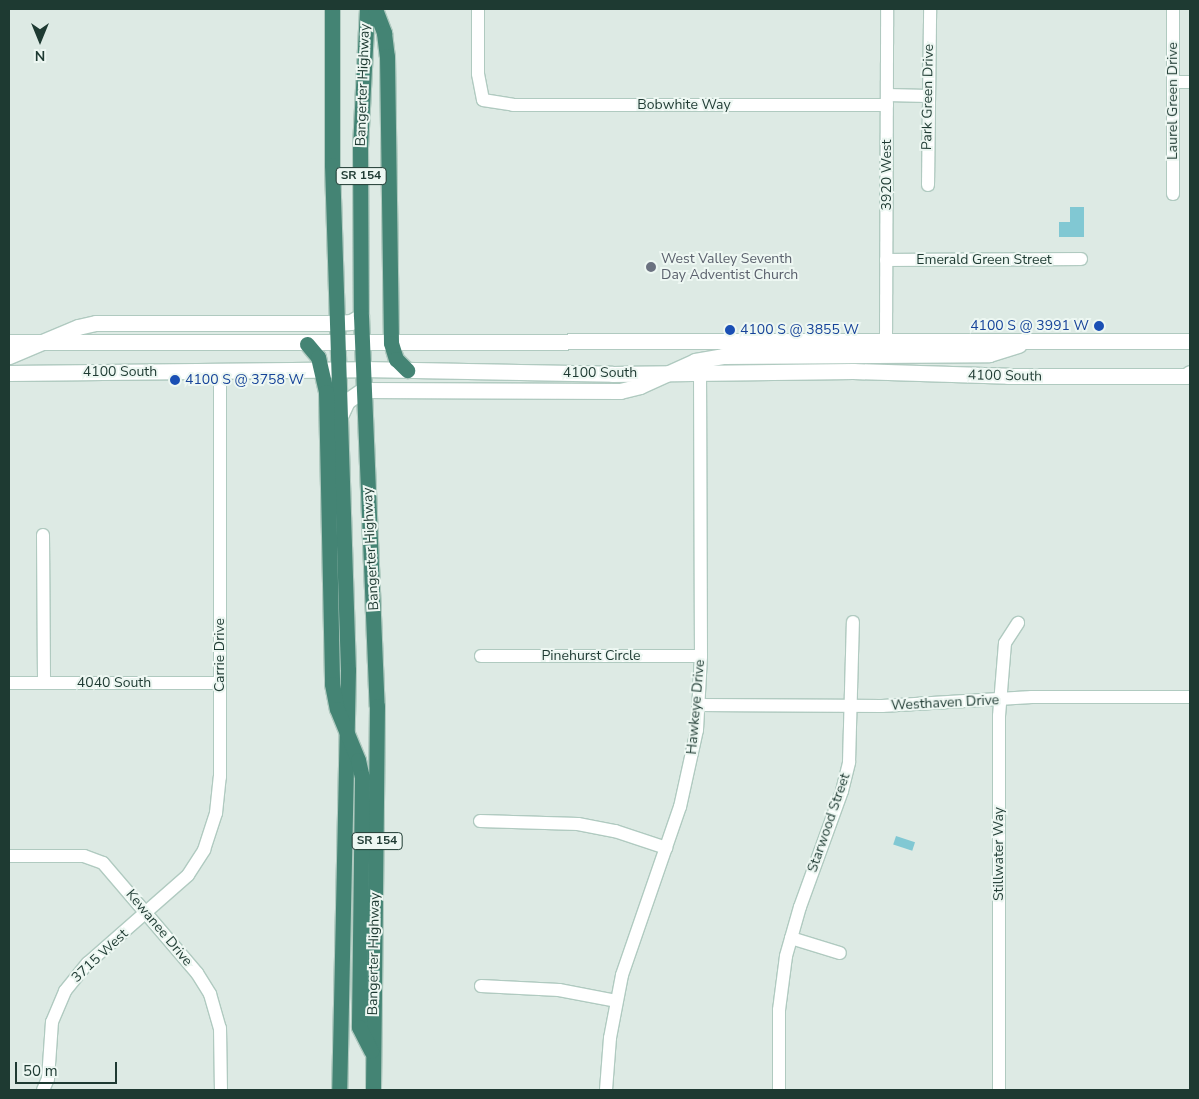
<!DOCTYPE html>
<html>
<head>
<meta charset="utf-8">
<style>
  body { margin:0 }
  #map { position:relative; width:1199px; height:1099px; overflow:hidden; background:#ddeae4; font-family:"Nunito Sans",sans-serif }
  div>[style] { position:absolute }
  .water>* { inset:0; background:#81c8d3; transform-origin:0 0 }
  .roads { filter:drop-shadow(1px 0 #b0cac0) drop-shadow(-1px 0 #b0cac0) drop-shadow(0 1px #b0cac0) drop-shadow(0 -1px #b0cac0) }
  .minor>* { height:12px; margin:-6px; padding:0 6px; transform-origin:6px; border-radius:6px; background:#fff }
  .secondary>* { height:15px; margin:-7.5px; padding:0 7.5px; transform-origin:7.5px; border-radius:7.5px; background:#fff }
  .trunk>* { height:15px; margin:-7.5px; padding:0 7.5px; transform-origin:7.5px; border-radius:7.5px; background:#448474 }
  .dots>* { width:14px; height:14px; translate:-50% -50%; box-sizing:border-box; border:2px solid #edf7f2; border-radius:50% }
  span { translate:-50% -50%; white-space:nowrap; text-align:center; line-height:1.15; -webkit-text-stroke:4px #edf7f2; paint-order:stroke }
  .shield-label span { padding:1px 4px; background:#edf7f2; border:1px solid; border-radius:4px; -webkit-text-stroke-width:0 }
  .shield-label { font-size:12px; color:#1e3a32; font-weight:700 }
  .street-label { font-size:14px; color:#1e3a32 }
  .worship-label { font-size:14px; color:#5b616d }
  .left { translate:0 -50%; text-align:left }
  .transit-label { font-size:14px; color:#164399 }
  .right { translate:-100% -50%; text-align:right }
  .frame { position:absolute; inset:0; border:10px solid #1e3a32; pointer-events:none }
  .north { position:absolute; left:15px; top:15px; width:50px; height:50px; -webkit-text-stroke:4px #edf7f2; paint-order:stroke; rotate:180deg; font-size:14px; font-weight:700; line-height:20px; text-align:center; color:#1e3a32 }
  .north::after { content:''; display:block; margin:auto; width:18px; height:22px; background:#1e3a32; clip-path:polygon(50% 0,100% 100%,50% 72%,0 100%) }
  .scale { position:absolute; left:15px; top:1062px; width:102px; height:22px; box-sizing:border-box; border:2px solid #1e3a32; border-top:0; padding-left:6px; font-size:15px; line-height:18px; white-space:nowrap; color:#1e3a32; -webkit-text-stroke:4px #edf7f2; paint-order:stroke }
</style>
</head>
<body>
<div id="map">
  <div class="water">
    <i style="clip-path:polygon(1070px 207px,1084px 207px,1084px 237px,1059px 237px,1059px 222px,1070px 222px)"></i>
    <i style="left:896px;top:836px;width:20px;height:9px;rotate:18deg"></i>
  </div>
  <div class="roads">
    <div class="minor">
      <i style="left:478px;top:9px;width:65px;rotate:90deg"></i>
      <i style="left:478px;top:74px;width:26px;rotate:79deg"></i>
      <i style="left:483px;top:100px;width:30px;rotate:9deg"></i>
      <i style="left:513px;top:105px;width:374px"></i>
      <i style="left:1173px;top:9px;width:185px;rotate:90deg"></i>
      <i style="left:1173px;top:82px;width:17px"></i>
      <i style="left:887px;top:95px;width:41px;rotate:1.4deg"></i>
      <i style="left:928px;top:185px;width:176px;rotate:-89.3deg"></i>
      <i style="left:886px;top:260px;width:195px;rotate:-0.3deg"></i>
      <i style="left:886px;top:340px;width:331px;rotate:-89.8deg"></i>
      <i style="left:43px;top:535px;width:148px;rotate:89.6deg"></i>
      <i style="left:481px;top:656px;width:220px"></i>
      <i style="left:9px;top:683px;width:211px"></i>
      <i style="left:700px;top:705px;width:182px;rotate:0.3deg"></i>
      <i style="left:882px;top:706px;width:150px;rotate:-3.4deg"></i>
      <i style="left:1032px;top:697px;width:158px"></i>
      <i style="left:480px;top:821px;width:98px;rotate:1.8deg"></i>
      <i style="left:578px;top:824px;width:38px;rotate:11deg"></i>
      <i style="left:615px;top:831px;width:54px;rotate:18.4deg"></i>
      <i style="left:9px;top:856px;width:75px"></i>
      <i style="left:84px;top:856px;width:20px;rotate:20deg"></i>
      <i style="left:103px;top:863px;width:145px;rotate:49.5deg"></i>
      <i style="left:197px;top:973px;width:25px;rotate:58deg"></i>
      <i style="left:210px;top:994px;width:35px;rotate:74deg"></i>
      <i style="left:220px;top:1028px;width:62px;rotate:89.1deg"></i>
      <i style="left:791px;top:938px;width:51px;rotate:17deg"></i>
      <i style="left:481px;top:986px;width:78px;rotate:2.9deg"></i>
      <i style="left:559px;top:990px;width:58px;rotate:10.9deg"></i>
      <i style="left:43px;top:1090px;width:12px;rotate:-66deg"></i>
      <i style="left:48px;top:1079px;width:57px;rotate:-86deg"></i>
      <i style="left:52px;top:1022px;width:34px;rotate:-67deg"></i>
      <i style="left:65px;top:991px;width:36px;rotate:-51deg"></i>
      <i style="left:88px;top:963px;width:133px;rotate:-41.3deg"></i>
      <i style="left:188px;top:875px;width:30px;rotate:-57deg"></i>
      <i style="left:204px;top:850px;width:39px;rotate:-72deg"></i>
      <i style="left:216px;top:813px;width:36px;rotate:-84deg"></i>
      <i style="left:220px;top:777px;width:405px;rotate:-90deg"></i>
      <i style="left:606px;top:1090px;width:52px;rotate:-85.6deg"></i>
      <i style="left:610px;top:1038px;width:64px;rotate:-79.2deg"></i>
      <i style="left:622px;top:975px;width:178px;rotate:-71deg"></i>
      <i style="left:680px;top:807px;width:79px;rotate:-77.6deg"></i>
      <i style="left:697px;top:730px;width:74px;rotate:-86.9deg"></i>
      <i style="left:701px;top:656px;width:285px;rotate:-90.2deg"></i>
      <i style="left:779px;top:1090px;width:80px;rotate:-90deg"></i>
      <i style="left:779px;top:1010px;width:54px;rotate:-82.6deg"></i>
      <i style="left:786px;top:956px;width:51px;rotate:-74.1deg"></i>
      <i style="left:800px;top:907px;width:123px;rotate:-70.1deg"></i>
      <i style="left:842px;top:791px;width:30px;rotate:-76deg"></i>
      <i style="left:849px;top:762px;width:140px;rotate:-88.4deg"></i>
      <i style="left:999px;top:1090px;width:374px;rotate:-90deg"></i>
      <i style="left:999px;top:716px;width:73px;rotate:-85.3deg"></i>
      <i style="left:1005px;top:643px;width:24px;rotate:-57deg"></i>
    </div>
    <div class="secondary">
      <i style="left:9px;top:342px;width:1181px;rotate:-0.05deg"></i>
      <i style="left:9px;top:356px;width:75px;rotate:-22.8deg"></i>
      <i style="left:78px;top:327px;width:18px;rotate:-13deg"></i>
      <i style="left:96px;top:323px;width:240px"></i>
      <i style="left:336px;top:323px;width:15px;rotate:-4deg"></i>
      <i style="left:351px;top:322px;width:12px;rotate:-31deg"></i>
      <i style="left:9px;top:373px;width:353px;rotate:-0.6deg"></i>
      <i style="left:362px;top:369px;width:250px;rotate:1.1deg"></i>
      <i style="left:612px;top:374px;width:241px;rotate:-0.7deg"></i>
      <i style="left:853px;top:371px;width:155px;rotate:1.8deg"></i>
      <i style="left:1008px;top:376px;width:178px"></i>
      <i style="left:1186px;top:376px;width:5px;rotate:-37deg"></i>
      <i style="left:340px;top:416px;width:17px;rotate:-65deg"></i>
      <i style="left:347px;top:401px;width:19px;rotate:-35deg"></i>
      <i style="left:363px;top:390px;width:257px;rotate:0.2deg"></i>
      <i style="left:620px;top:391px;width:21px;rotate:-14deg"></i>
      <i style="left:640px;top:386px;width:60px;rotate:-24.4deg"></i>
      <i style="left:695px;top:361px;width:28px;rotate:-10deg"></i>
      <i style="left:723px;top:356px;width:266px;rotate:-0.4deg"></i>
      <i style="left:989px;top:354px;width:31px;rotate:-17deg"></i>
    </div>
    <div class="trunk">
      <i style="left:332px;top:9px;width:156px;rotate:90deg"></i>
      <i style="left:332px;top:165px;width:505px;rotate:88.19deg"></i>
      <i style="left:348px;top:670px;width:420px;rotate:91.2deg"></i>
      <i style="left:367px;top:9px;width:138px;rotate:92.9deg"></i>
      <i style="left:360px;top:147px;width:169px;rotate:89.7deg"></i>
      <i style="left:361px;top:316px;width:390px;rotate:87.7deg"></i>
      <i style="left:377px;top:706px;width:384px;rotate:90.6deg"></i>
      <i style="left:375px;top:9px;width:26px;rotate:69deg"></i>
      <i style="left:384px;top:33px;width:23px;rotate:83deg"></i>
      <i style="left:387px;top:56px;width:287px;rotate:89.2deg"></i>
      <i style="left:391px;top:343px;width:17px;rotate:73deg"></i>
      <i style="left:396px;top:359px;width:16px;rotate:45deg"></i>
      <i style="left:307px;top:344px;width:17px;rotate:50deg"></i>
      <i style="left:318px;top:357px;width:36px;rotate:77deg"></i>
      <i style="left:326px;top:392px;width:292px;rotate:88.8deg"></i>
      <i style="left:332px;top:684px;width:25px;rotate:79deg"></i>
      <i style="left:337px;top:709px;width:55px;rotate:67.6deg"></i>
      <i style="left:358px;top:760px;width:17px;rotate:77deg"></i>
      <i style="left:362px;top:777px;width:250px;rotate:90.7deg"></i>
      <i style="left:359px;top:1027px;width:27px;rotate:63deg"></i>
    </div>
  </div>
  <div class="dots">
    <i style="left:651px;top:267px;background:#6b7280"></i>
    <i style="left:1099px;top:326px;background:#1a4fb4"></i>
    <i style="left:730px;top:330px;background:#1a4fb4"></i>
    <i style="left:175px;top:380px;background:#1a4fb4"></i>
  </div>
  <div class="shield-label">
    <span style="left:361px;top:176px">SR 154</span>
    <span style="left:377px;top:841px">SR 154</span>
  </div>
  <div class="street-label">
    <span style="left:363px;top:85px;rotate:-88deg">Bangerter Highway</span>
    <span style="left:928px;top:97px;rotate:-89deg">Park Green Drive</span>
    <span style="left:1173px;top:101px;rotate:-90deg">Laurel Green Drive</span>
    <span style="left:684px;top:105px">Bobwhite Way</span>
    <span style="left:887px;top:175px;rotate:-90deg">3920 West</span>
    <span style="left:984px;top:260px">Emerald Green Street</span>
    <span style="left:120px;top:372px">4100 South</span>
    <span style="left:600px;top:373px">4100 South</span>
    <span style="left:1005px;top:376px;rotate:1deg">4100 South</span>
    <span style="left:371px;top:549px;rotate:-93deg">Bangerter Highway</span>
    <span style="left:220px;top:655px;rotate:-90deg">Carrie Drive</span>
    <span style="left:591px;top:656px">Pinehurst Circle</span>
    <span style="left:114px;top:683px">4040 South</span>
    <span style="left:945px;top:703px;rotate:-3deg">Westhaven Drive</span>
    <span style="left:696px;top:707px;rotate:-85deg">Hawkeye Drive</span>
    <span style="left:829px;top:823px;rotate:-71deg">Starwood Street</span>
    <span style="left:999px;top:854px;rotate:-90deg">Stillwater Way</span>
    <span style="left:159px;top:928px;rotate:50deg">Kewanee Drive</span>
    <span style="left:374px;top:954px;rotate:-89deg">Bangerter Highway</span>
    <span style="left:100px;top:956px;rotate:-43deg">3715 West</span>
  </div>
  <div class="worship-label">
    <span class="left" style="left:661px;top:267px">West Valley Seventh<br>Day Adventist Church</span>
  </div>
  <div class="transit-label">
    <span class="right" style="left:1089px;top:326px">4100 S @ 3991 W</span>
    <span class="left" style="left:740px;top:330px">4100 S @ 3855 W</span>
    <span class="left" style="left:185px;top:380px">4100 S @ 3758 W</span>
  </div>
  <div class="frame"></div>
  <div class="north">N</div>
  <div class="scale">50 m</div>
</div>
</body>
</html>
